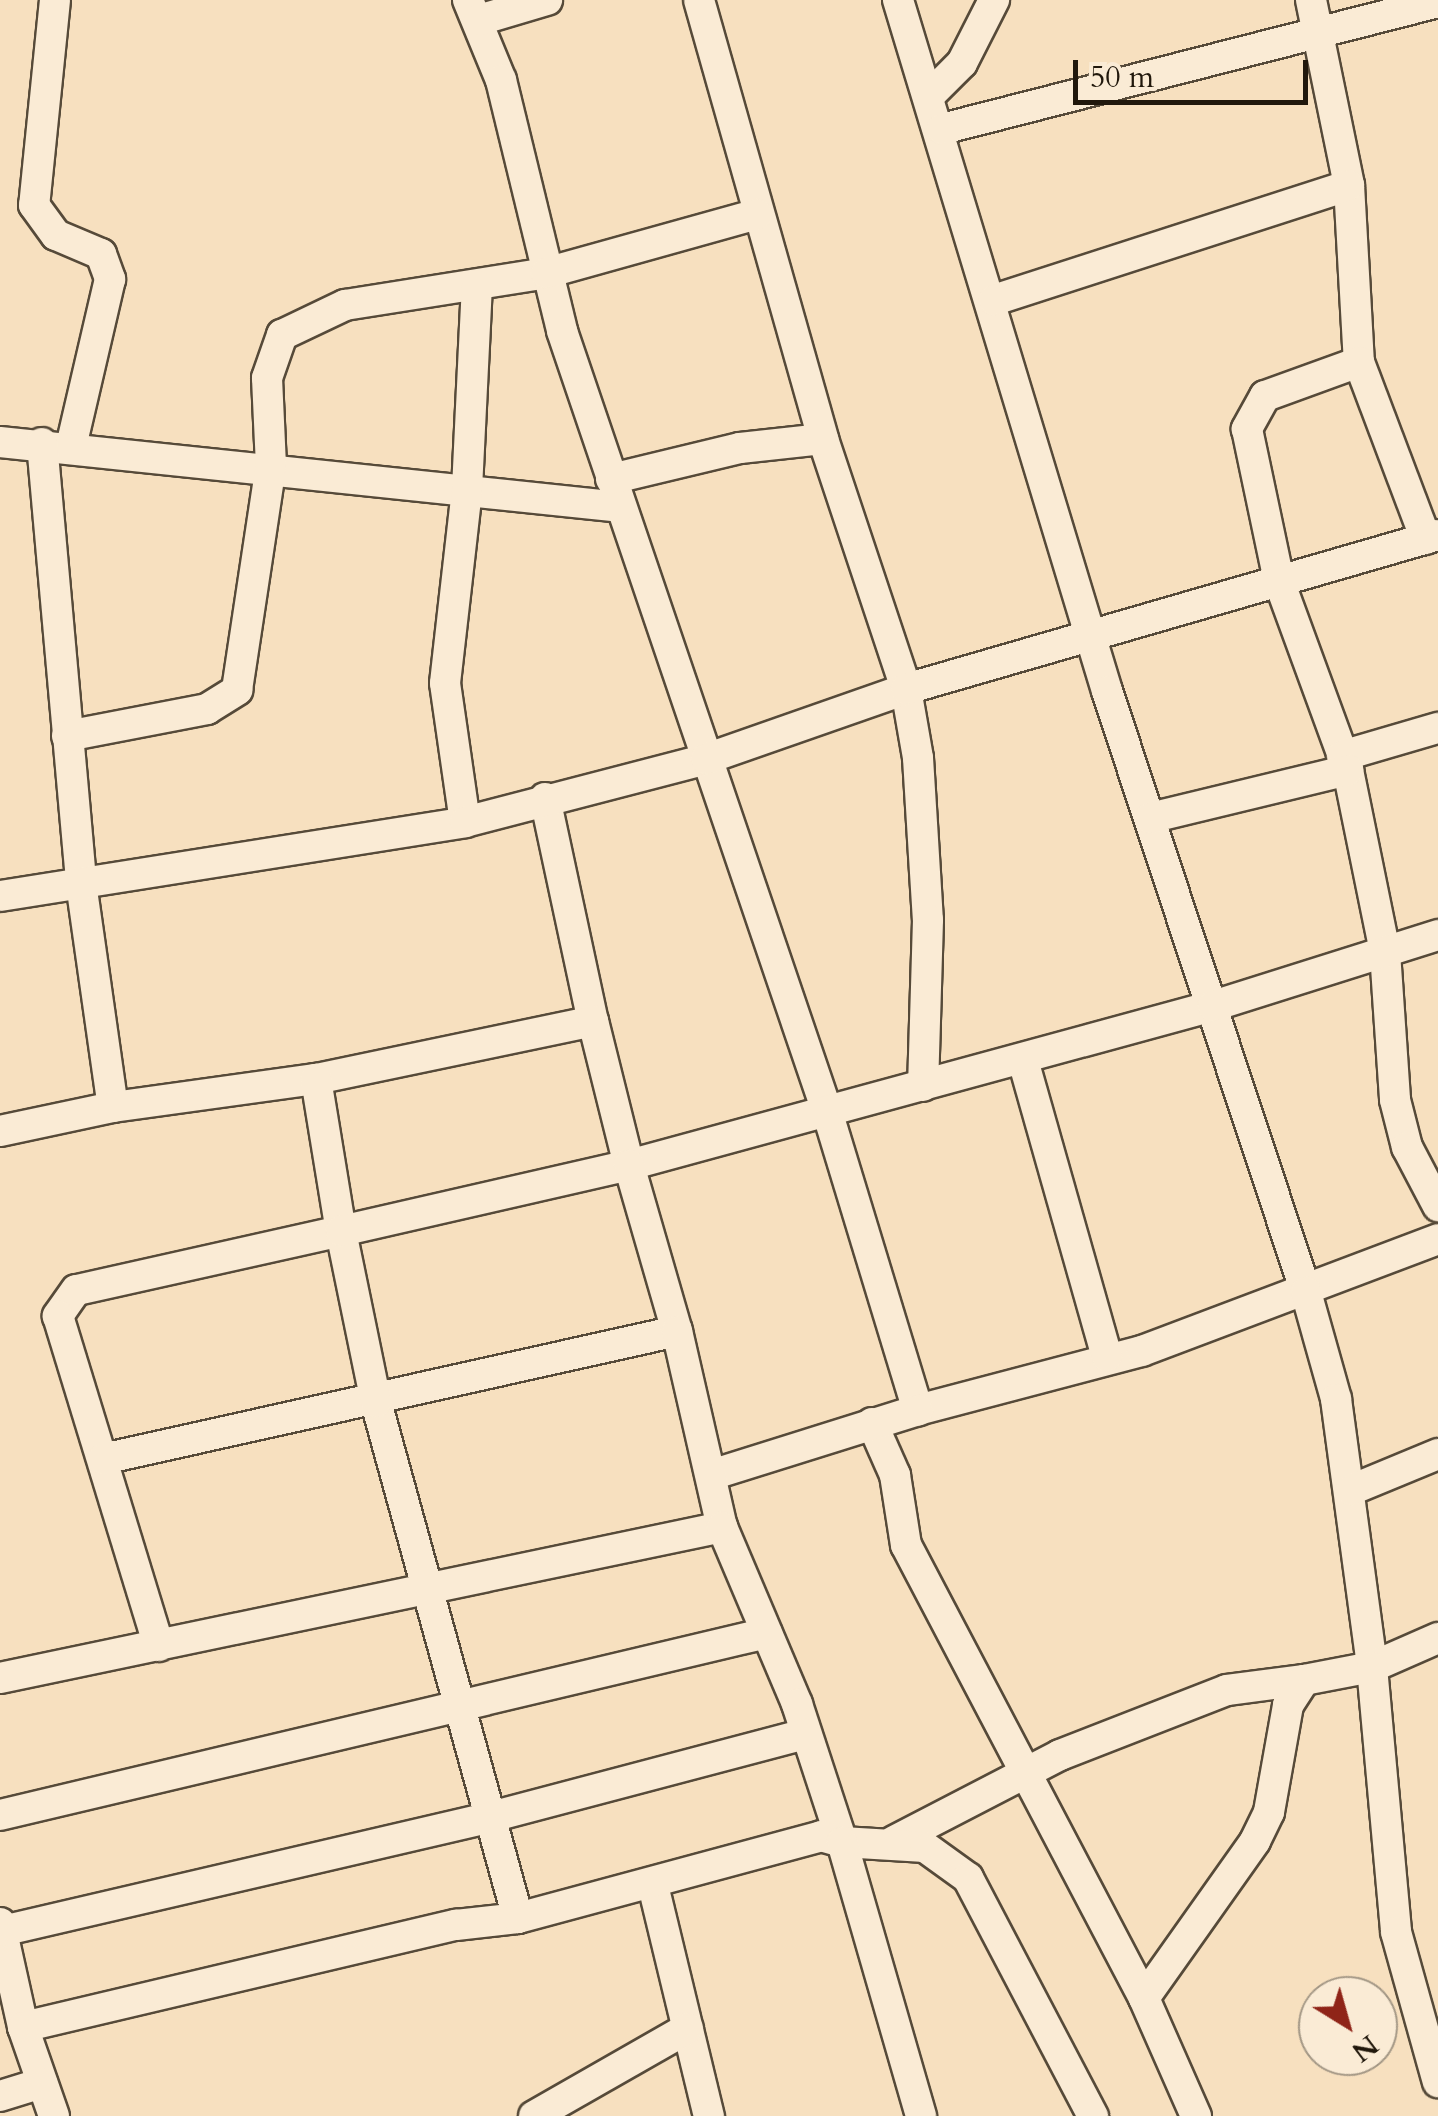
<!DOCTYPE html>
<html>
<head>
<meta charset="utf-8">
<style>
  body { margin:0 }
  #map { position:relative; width:1438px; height:2116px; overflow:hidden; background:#f7e0bf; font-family:Cardo,serif }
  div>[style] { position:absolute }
  .roads { filter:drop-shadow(2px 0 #564a39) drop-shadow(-2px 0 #564a39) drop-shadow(0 2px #564a39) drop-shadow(0 -2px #564a39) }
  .minor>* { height:30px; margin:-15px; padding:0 15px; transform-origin:15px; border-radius:15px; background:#faebd5 }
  span { translate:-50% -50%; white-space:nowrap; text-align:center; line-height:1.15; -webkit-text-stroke:8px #faebd5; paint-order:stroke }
  .north { position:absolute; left:1298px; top:1976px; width:100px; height:100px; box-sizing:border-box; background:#faebd5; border:2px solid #a39785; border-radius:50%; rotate:143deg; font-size:28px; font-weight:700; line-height:40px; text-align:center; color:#21180c }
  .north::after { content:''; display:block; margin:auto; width:35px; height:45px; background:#8f2418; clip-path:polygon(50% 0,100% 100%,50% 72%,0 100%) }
  .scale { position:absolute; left:1073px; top:60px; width:235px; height:45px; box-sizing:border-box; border:5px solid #21180c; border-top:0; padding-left:12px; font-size:30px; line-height:35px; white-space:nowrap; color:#21180c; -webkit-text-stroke:8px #faebd5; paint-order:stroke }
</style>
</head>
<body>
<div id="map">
  <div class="roads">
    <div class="minor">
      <i style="left:55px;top:0;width:206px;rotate:95.8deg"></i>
      <i style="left:34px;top:205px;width:37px;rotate:54deg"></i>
      <i style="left:56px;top:235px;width:49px;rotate:22.9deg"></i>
      <i style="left:101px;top:254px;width:27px;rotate:70deg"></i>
      <i style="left:110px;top:279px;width:172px;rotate:103.1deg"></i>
      <i style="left:468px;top:0;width:87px;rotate:67.6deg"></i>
      <i style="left:501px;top:80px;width:258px;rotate:76.3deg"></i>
      <i style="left:562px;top:331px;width:824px;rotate:71.24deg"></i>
      <i style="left:827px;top:1111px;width:313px;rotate:73.1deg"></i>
      <i style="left:918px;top:1410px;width:232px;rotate:-14.8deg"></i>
      <i style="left:1142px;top:1351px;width:316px;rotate:-20.7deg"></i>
      <i style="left:699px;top:0;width:456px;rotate:74.2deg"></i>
      <i style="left:823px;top:439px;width:263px;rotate:71.6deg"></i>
      <i style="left:906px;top:689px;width:70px;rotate:80.1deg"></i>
      <i style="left:918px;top:758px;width:162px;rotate:86.5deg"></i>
      <i style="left:928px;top:920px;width:166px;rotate:91.7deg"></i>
      <i style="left:898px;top:0;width:722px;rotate:73.17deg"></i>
      <i style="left:1107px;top:691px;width:633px;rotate:71.68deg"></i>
      <i style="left:1306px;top:1292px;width:111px;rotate:74.3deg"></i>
      <i style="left:1336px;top:1399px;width:270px;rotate:82.3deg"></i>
      <i style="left:1372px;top:1667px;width:72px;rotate:-23.7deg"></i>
      <i style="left:1311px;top:0;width:189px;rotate:78.4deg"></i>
      <i style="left:1349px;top:185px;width:177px;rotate:86.8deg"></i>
      <i style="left:1359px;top:362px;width:189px;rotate:69.3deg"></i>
      <i style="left:479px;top:20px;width:71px;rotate:-16.4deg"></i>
      <i style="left:930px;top:95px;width:45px;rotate:-45deg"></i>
      <i style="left:962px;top:63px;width:71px;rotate:-63.1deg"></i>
      <i style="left:942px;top:129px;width:512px;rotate:-14.36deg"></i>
      <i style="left:994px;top:300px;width:373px;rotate:-17.9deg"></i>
      <i style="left:1359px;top:362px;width:100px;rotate:160.1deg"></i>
      <i style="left:1265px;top:396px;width:38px;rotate:119deg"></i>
      <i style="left:1247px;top:429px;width:155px;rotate:78.1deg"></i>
      <i style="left:1279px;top:581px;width:201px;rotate:69.9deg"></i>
      <i style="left:1348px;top:770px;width:186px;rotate:78.5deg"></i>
      <i style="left:1385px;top:952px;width:148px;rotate:86.1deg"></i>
      <i style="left:1395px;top:1100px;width:49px;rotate:75.7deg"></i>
      <i style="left:1407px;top:1147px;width:67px;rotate:62.3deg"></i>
      <i style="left:0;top:442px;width:623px;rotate:5.98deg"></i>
      <i style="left:42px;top:443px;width:442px;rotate:84.9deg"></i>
      <i style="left:81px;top:883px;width:226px;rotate:81.9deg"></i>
      <i style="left:611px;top:479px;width:133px;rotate:-13.5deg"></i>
      <i style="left:740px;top:448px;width:83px;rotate:-6.2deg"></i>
      <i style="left:67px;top:736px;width:143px;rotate:-10.9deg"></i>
      <i style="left:207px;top:709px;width:36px;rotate:-32deg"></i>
      <i style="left:237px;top:690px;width:227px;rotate:-81.4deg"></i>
      <i style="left:271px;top:466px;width:88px;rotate:-92.6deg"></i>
      <i style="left:267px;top:378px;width:46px;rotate:-70.8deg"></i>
      <i style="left:282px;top:335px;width:70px;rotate:-25.5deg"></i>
      <i style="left:345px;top:305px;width:204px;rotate:-9deg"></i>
      <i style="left:546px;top:273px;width:219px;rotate:-15.6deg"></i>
      <i style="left:1342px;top:756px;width:100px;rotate:-16.3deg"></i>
      <i style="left:545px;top:798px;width:228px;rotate:77.9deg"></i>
      <i style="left:1150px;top:818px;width:204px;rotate:-13.6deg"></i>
      <i style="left:465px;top:822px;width:140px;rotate:-98.2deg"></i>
      <i style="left:445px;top:683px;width:195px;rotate:-83.5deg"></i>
      <i style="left:467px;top:489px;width:204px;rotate:-87.2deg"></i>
      <i style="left:0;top:896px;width:471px;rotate:-9deg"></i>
      <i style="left:465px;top:822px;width:249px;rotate:-14.6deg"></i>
      <i style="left:706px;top:759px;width:212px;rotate:-19.3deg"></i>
      <i style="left:906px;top:689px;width:554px;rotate:-16.14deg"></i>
      <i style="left:1023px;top:1060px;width:308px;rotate:74.2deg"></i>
      <i style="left:316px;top:1079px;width:283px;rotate:-11.8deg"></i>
      <i style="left:593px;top:1021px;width:148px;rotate:76deg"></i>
      <i style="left:629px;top:1165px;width:605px;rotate:-15.23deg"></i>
      <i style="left:1213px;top:1006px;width:236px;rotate:-17.5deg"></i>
      <i style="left:0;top:1131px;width:116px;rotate:-12deg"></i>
      <i style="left:113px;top:1107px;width:205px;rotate:-7.9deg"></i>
      <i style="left:316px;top:1079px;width:154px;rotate:80.7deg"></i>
      <i style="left:341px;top:1231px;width:271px;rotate:167.4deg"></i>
      <i style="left:76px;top:1290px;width:32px;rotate:125deg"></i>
      <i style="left:58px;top:1316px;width:345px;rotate:73deg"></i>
      <i style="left:872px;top:1423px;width:57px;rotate:66.1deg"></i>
      <i style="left:895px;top:1475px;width:71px;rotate:81.1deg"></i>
      <i style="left:906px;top:1545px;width:512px;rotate:62.28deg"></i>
      <i style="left:103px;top:1459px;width:588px;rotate:-12.57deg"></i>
      <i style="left:711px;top:1475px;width:217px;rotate:-17.4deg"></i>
      <i style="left:1351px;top:1490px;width:94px;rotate:-22.5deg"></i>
      <i style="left:0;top:1678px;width:738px;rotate:-11.81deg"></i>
      <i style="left:0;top:1815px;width:788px;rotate:-13.35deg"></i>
      <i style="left:894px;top:1841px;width:187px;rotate:-27.4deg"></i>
      <i style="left:1060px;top:1755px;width:179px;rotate:-21.3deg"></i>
      <i style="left:1227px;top:1690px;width:78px;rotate:-7.4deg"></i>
      <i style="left:653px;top:1885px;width:238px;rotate:76.4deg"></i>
      <i style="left:518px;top:1918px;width:535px;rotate:-105.39deg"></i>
      <i style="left:376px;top:1402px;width:175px;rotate:-101.6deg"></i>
      <i style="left:341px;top:1231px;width:295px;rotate:-12.9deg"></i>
      <i style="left:629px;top:1165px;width:173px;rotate:73.9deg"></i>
      <i style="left:677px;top:1331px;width:201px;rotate:77.1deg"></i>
      <i style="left:722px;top:1527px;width:192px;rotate:67deg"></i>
      <i style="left:797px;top:1704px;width:145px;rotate:71.9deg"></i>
      <i style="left:842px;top:1842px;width:83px;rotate:3.4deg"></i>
      <i style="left:925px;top:1847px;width:53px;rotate:35.8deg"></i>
      <i style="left:968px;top:1878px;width:269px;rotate:62.3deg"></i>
      <i style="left:0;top:1923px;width:107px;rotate:77.5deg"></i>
      <i style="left:23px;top:2027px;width:94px;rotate:70.8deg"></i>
      <i style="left:2px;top:1931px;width:498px;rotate:-13.1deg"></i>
      <i style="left:487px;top:1818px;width:330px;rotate:-14.8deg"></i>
      <i style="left:23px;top:2027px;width:445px;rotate:-13.3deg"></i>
      <i style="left:456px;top:1925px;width:62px;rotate:-6.4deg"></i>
      <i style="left:518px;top:1918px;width:314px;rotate:-15.1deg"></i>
      <i style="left:821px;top:1836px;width:22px;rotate:16deg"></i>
      <i style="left:842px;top:1842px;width:285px;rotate:73.9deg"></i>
      <i style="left:0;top:2096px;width:44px;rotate:-17.2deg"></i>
      <i style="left:534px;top:2116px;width:177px;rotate:-29.7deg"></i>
      <i style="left:1196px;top:2116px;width:129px;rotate:-113.8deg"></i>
      <i style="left:1144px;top:1998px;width:192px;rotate:-54.7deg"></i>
      <i style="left:1255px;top:1841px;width:32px;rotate:-64deg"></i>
      <i style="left:1269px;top:1812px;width:109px;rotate:-79.9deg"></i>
      <i style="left:1288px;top:1705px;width:30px;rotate:-57deg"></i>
      <i style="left:1304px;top:1680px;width:69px;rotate:-10.8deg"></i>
      <i style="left:1372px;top:1667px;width:266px;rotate:84.8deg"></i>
      <i style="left:1396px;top:1932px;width:156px;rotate:74.4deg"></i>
    </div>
  </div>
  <div class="north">N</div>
  <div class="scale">50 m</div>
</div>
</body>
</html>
